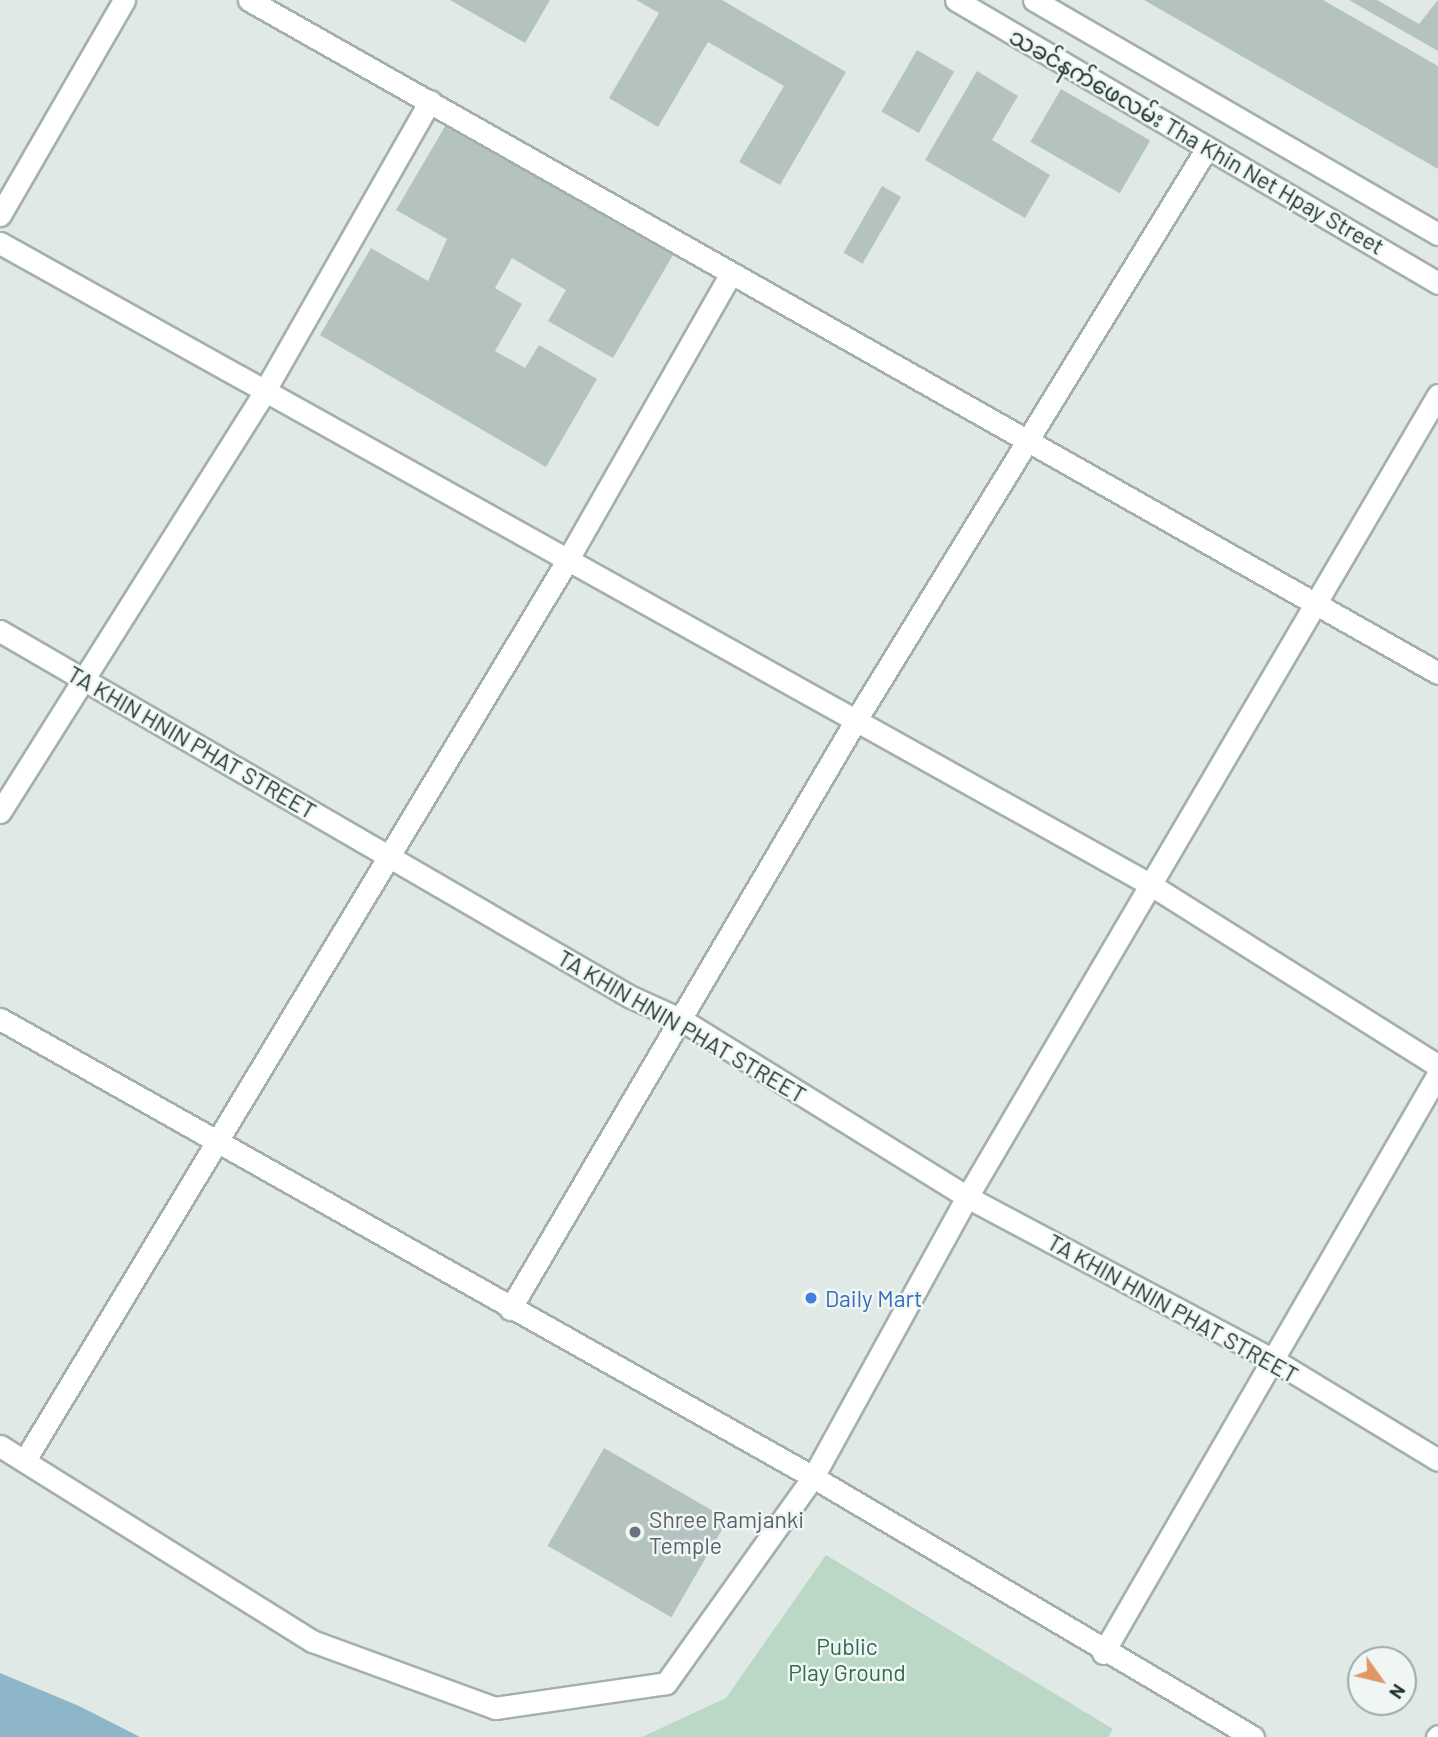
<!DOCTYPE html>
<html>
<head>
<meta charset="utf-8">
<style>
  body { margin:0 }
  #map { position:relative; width:1438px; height:1737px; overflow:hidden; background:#e0e9e6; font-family:Barlow,"Noto Sans Myanmar",sans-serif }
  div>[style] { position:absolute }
  .green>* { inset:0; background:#bbd8c7 }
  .water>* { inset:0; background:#8db6c8 }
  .building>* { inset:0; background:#b5c3bf; transform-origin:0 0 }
  .roads { filter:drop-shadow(2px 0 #a3b0ad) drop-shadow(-2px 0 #a3b0ad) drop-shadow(0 2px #a3b0ad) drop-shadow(0 -2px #a3b0ad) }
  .minor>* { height:21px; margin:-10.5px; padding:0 10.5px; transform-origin:10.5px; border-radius:10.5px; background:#fff }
  .tertiary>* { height:21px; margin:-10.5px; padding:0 10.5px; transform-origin:10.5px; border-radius:10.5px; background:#fff }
  .dots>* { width:19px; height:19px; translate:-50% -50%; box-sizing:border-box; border:4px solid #eff6f4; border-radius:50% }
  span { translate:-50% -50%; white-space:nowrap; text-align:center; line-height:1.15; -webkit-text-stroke:5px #eff6f4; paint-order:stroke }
  .street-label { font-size:23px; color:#223735 }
  .shop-label { font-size:23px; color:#366cbe }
  .left { translate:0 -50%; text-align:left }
  .worship-label { font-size:23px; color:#5b616d }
  .park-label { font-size:23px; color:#326950 }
  .north { position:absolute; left:1347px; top:1646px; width:70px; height:70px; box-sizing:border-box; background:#eff6f4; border:2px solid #9daaa8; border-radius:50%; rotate:124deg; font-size:19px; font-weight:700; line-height:28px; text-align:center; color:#223735 }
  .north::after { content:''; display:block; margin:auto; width:24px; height:32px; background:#e19765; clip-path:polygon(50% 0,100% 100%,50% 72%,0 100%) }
</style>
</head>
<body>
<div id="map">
  <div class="green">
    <i style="clip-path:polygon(826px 1555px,1113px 1729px,1108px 1737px,642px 1737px,726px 1698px)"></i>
  </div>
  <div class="water">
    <i style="clip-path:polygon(0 1673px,79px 1706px,140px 1737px,0 1737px)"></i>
  </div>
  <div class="building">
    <i style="clip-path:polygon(450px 0,550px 0,525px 43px)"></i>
    <i style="clip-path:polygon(636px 0,722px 0,846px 72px,780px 185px,739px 162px,784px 86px,708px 42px,658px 127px,609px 98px,659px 13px)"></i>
    <i style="clip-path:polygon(1144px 0,1323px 0,1438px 66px,1438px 169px)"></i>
    <i style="clip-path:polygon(1349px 0,1377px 0,1419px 24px,1438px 0,1438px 51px)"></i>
    <i style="left:917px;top:50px;width:43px;height:71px;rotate:30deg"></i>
    <i style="clip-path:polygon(977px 71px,1018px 96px,992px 140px,1050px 175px,1025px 218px,925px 160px)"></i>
    <i style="left:1061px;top:89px;width:103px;height:61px;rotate:30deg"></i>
    <i style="clip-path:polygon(447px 123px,673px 255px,613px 358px,548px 321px,566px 290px,512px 258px,495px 288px,522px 304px,495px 351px,525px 368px,539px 345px,597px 379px,546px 467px,320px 335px,371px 248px,428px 281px,447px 239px,396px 210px)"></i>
    <i style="left:882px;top:186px;width:22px;height:77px;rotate:30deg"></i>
    <i style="left:604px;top:1448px;width:143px;height:113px;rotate:30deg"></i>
  </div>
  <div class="roads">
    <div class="minor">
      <i style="left:249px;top:0;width:1366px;rotate:29.51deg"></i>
      <i style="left:0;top:215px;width:248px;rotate:-60deg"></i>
      <i style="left:0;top:243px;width:1318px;rotate:29.15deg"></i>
      <i style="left:1151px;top:885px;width:339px;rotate:32.2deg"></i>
      <i style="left:0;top:631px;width:729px;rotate:30.12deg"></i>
      <i style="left:631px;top:997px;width:56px;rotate:24.3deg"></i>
      <i style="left:682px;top:1020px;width:335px;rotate:31.8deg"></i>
      <i style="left:967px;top:1197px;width:345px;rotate:28deg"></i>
      <i style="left:1272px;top:1359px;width:194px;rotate:31.3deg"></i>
      <i style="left:0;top:812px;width:496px;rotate:-57.8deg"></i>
      <i style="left:264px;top:392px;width:335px;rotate:-60.3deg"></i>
      <i style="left:0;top:1019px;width:933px;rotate:29.39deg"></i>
      <i style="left:813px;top:1477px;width:511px;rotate:30.58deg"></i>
      <i style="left:510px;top:1309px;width:683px;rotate:-59.57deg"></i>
      <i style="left:856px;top:720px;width:671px;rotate:-58.47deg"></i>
      <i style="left:0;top:1446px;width:368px;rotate:32deg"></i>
      <i style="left:312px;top:1641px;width:195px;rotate:20.1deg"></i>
      <i style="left:495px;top:1708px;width:173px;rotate:-8.3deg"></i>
      <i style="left:666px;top:1683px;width:253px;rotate:-54.5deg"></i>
      <i style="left:813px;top:1477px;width:320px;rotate:-61.2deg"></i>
      <i style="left:967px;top:1197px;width:930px;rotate:-59.58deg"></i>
      <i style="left:25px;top:1460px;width:1052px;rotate:-58.92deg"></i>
      <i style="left:568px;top:559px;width:329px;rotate:-60.3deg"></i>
      <i style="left:1103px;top:1653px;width:669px;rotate:-59.95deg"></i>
      <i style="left:1437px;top:1737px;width:1px;rotate:-45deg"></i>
    </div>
    <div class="tertiary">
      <i style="left:956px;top:0;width:559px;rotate:30.42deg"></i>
      <i style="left:1034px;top:0;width:467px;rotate:30.1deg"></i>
    </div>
  </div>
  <div class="dots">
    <i style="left:811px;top:1298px;background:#3f7fe0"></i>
    <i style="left:635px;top:1532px;background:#6b7280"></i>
  </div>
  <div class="street-label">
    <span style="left:1197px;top:141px;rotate:30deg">သခင်နက်ဖေလမ်း Tha Khin Net Hpay Street</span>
    <span style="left:192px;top:742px;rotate:30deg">TA KHIN HNIN PHAT STREET</span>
    <span style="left:682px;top:1026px;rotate:30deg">TA KHIN HNIN PHAT STREET</span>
    <span style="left:1173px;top:1308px;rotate:29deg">TA KHIN HNIN PHAT STREET</span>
  </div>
  <div class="shop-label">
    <span class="left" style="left:825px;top:1298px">Daily Mart</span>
  </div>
  <div class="worship-label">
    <span class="left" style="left:649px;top:1532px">Shree Ramjanki<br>Temple</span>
  </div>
  <div class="park-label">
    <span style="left:847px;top:1659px">Public<br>Play Ground</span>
  </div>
  <div class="north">N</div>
</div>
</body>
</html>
